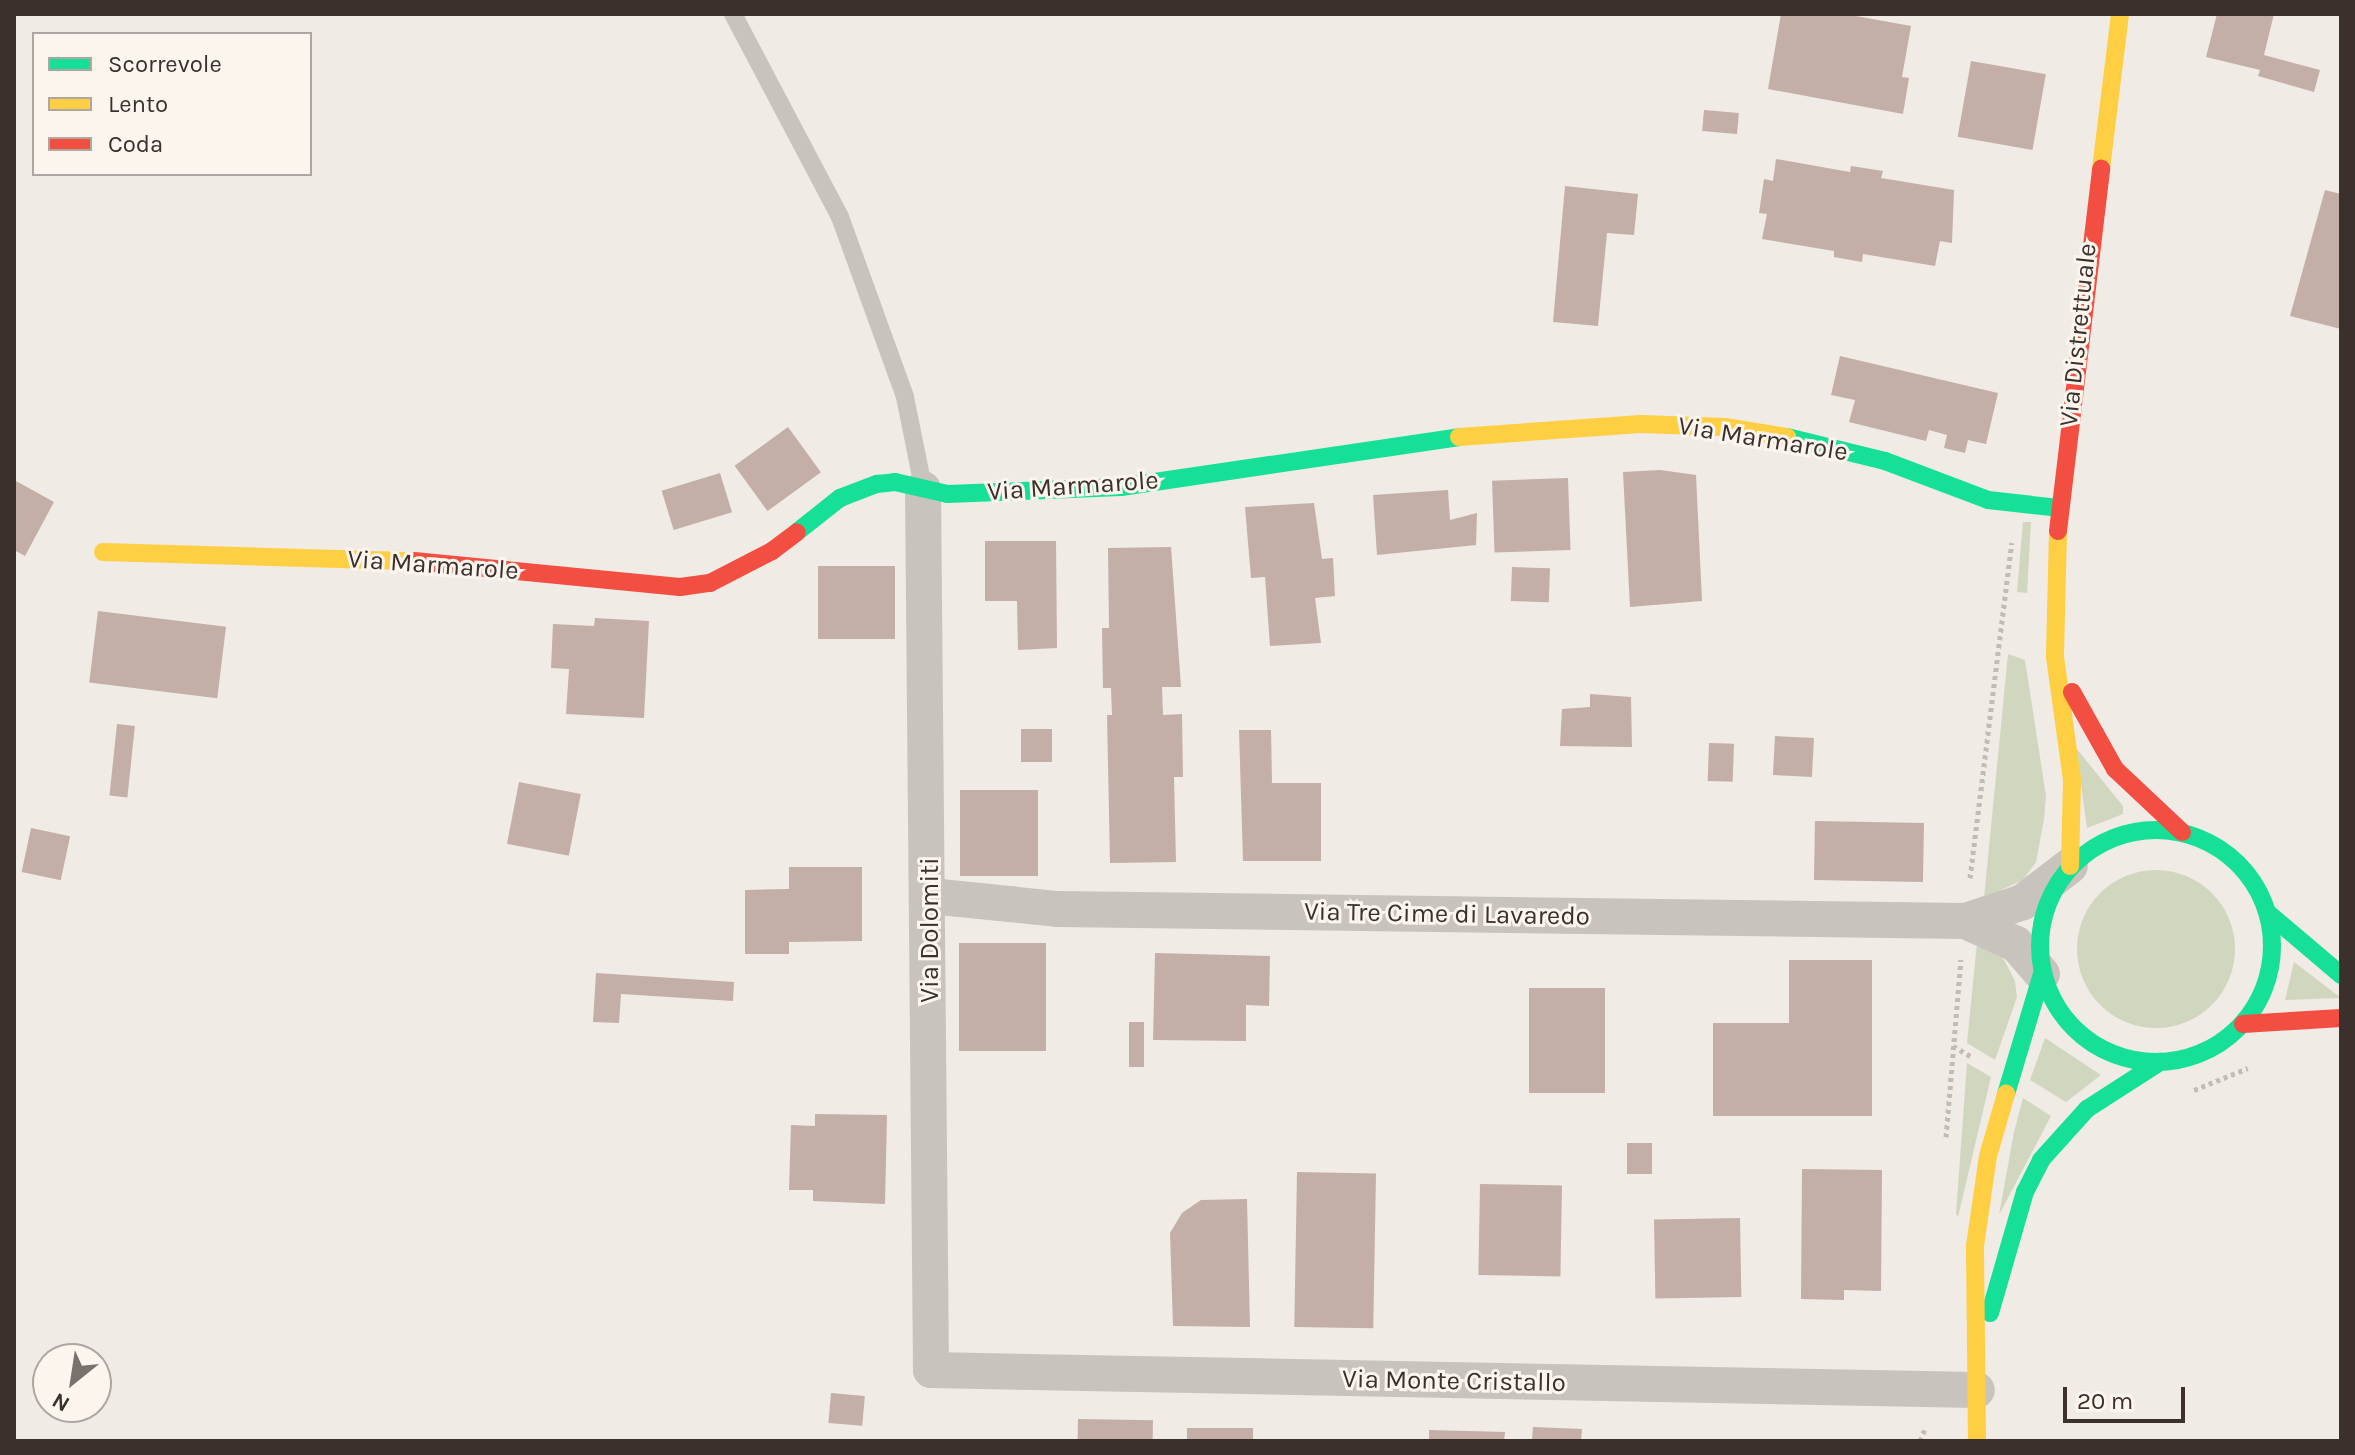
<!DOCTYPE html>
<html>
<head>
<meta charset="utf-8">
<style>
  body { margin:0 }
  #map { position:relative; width:2355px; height:1455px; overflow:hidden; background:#f0ebe5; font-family:Karla,sans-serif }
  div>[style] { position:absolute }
  .green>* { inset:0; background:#d1d6bf }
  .round { border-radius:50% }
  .building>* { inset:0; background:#c3afa7; transform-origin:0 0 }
  .path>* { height:5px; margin-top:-2.5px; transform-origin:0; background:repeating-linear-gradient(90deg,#c2bbb6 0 4px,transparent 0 8px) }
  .lane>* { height:18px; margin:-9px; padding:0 9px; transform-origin:9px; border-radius:9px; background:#c9c3be }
  .street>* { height:36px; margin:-18px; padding:0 18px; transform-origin:18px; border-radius:18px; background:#c9c3be }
  .fast>* { height:18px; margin:-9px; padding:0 9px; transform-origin:9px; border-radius:9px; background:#16e098 }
  .fast>.ring { margin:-9px; padding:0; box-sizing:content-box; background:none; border:18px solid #16e098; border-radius:50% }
  .slow>* { height:18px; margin:-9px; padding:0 9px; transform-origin:9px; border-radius:9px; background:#ffcf43 }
  .jam>* { height:18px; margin:-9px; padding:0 9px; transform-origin:9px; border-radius:9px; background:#f24e42 }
  span { translate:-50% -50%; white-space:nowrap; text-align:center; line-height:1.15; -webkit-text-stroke:6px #fbf5ee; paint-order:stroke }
  .street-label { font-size:26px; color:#3b302b }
  .frame { position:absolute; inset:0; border:16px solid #3b302b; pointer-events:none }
  .legend { position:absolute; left:32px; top:32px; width:280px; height:144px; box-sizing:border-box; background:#fbf5ee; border:2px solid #aea6a0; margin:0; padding:10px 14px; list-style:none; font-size:24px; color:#3b302b }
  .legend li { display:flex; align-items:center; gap:16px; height:40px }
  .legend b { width:40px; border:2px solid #aea6a0 }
  .north { position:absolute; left:32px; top:1343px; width:80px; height:80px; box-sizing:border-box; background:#fbf5ee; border:2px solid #aea6a0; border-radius:50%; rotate:210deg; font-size:22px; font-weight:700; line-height:32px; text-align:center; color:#3b302b }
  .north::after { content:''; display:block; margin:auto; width:28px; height:36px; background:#7a716c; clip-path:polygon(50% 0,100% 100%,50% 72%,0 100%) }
  .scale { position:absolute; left:2063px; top:1387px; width:122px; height:36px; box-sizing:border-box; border:4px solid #3b302b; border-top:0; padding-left:10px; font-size:24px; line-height:28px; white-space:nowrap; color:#3b302b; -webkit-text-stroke:6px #fbf5ee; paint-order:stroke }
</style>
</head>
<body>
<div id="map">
  <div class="green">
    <i style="clip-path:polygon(2023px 522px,2031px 522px,2027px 593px,2017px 592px)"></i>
    <i style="clip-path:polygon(2008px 654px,2025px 660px,2046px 796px,2044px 819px,2036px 862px,2023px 880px,1984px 898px)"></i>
    <i style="clip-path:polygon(2076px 748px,2123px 806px,2123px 814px,2087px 828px)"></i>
    <i class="round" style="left:2077px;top:870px;width:158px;height:158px"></i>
    <i style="clip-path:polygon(1977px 943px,2001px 954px,2015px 981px,2017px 997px,1995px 1060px,1967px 1043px)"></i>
    <i style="clip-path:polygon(2294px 962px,2341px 998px,2285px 1000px)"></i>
    <i style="clip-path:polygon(2045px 1038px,2101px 1075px,2066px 1102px,2030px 1080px)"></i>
    <i style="clip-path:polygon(1967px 1063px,1991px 1077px,1958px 1217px,1956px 1214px)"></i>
    <i style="clip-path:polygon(2023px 1098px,2051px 1116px,1999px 1215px,2014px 1132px)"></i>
  </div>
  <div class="building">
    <i style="clip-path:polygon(1781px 14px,1845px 14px,1911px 26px,1902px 77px,1909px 78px,1903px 114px,1768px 89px)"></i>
    <i style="clip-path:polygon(2217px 14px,2274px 14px,2264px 55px,2320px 70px,2314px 92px,2258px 76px,2260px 70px,2206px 57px)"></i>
    <i style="left:1971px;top:61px;width:76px;height:77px;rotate:10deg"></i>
    <i style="left:1704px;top:110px;width:35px;height:21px;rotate:5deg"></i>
    <i style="clip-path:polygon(1776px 159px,1850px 172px,1851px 166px,1883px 171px,1881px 178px,1954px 190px,1952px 243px,1940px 241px,1935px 266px,1863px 254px,1862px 262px,1834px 257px,1834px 251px,1762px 239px,1767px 214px,1759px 213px,1764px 179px,1773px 181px)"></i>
    <i style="clip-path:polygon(1565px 186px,1638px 194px,1634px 235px,1607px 233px,1598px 326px,1553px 322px)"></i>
    <i style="clip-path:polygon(2325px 190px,2341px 194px,2341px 329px,2290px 316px)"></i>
    <i style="clip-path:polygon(1840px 356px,1998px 393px,1986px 444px,1968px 440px,1965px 453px,1944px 448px,1947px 435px,1929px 430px,1926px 441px,1849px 422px,1855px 400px,1831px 395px)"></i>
    <i style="left:788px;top:427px;width:56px;height:66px;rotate:54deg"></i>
    <i style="clip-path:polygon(1660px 470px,1696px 475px,1702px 601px,1630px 607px,1623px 472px)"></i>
    <i style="left:720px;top:473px;width:41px;height:61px;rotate:73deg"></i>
    <i style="left:1568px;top:478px;width:72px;height:76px;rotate:88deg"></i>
    <i style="clip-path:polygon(16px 481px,54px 502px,25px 556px,14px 550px)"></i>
    <i style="clip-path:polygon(1448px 490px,1450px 520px,1477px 513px,1476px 545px,1377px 555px,1373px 495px)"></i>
    <i style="clip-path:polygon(1314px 503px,1322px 559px,1333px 558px,1335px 596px,1315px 598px,1321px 643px,1270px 646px,1265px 577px,1251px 578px,1245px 507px)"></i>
    <i style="clip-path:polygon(985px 541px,1056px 541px,1057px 648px,1018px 650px,1017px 601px,985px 601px)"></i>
    <i style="clip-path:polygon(1171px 547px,1181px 687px,1162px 687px,1163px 715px,1182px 714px,1183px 777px,1174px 777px,1176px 862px,1110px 863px,1107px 715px,1112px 715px,1111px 688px,1103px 688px,1102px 628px,1109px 628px,1108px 548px)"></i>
    <i style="left:818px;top:566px;width:77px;height:73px"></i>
    <i style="left:1512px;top:567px;width:38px;height:34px;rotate:2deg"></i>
    <i style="left:98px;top:611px;width:129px;height:72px;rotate:7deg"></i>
    <i style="clip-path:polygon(595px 618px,649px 621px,644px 718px,566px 714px,569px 669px,551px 668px,553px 624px,594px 626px)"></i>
    <i style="clip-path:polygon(1590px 694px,1631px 697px,1632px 747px,1560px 746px,1562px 709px,1590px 707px)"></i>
    <i style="left:117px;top:724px;width:18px;height:72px;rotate:6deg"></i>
    <i style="left:1021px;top:729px;width:31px;height:33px"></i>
    <i style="clip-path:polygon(1239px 730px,1271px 730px,1272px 783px,1321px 783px,1321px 861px,1243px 861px)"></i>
    <i style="left:1775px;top:736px;width:39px;height:39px;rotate:3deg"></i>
    <i style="left:1709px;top:743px;width:25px;height:38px;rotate:2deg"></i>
    <i style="left:519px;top:782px;width:63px;height:63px;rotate:11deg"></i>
    <i style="left:1038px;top:790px;width:86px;height:78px;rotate:90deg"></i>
    <i style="left:1815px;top:821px;width:109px;height:59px;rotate:1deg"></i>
    <i style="left:31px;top:828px;width:40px;height:45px;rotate:12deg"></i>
    <i style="clip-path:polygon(789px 867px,862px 867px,862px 941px,789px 942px,789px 954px,745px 954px,745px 890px,789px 889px)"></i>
    <i style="left:1046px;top:943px;width:108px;height:87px;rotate:90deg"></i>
    <i style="clip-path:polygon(1155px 953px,1270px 956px,1269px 1006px,1246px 1005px,1246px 1041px,1153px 1040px)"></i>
    <i style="clip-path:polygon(1789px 960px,1872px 960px,1872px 1116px,1713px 1116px,1713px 1023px,1789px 1023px)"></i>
    <i style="clip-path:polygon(596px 973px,734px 982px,733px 1001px,621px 994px,619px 1023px,593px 1022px)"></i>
    <i style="left:1605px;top:988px;width:105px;height:76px;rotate:90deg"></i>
    <i style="left:1129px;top:1022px;width:15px;height:45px"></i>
    <i style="clip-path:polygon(815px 1114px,887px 1115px,885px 1204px,813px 1201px,813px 1190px,789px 1190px,791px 1125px,815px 1126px)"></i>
    <i style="left:1652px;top:1143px;width:31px;height:25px;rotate:90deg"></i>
    <i style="clip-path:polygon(1802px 1169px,1882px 1170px,1881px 1291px,1844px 1290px,1844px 1300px,1801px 1299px)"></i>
    <i style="left:1297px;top:1172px;width:79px;height:155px;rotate:1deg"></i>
    <i style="left:1480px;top:1184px;width:82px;height:91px;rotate:1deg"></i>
    <i style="clip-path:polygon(1247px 1199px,1250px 1327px,1173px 1326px,1170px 1233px,1182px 1213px,1201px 1200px)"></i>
    <i style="left:1740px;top:1218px;width:79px;height:86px;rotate:89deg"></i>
    <i style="left:831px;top:1393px;width:34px;height:30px;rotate:5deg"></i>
    <i style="left:1078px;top:1419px;width:75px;height:22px;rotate:1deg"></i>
    <i style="clip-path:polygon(1533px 1427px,1582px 1429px,1581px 1441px,1532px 1441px)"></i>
    <i style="left:1187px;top:1428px;width:66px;height:13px"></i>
    <i style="clip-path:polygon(1429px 1430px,1505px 1432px,1504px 1441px,1429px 1441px)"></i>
  </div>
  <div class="path">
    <i style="left:1970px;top:878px;width:338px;rotate:-82.9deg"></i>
    <i style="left:1953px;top:1046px;width:22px;rotate:30deg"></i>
    <i style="left:2194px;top:1090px;width:58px;rotate:-22.2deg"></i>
    <i style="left:1946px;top:1137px;width:178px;rotate:-85.2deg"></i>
    <i style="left:1920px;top:1441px;width:16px;rotate:-68deg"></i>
  </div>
  <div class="lane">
    <i style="left:733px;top:14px;width:229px;rotate:62.2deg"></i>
    <i style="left:840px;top:217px;width:191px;rotate:70.1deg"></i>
    <i style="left:905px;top:397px;width:91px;rotate:78.6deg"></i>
  </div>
  <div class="street">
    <i style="left:923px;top:489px;width:881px;rotate:89.48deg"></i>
    <i style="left:931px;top:1370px;width:1046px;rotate:1.1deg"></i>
    <i style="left:930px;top:896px;width:129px;rotate:5.8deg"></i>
    <i style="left:1058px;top:909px;width:907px;rotate:0.76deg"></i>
    <i style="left:2042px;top:974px;width:40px;rotate:-131deg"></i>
    <i style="left:2016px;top:944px;width:56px;rotate:-155.7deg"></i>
    <i style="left:1965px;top:921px;width:61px;rotate:-18.1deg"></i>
    <i style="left:2023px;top:902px;width:59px;rotate:-37.5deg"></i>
  </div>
  <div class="fast">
    <i style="left:1787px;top:437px;width:101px;rotate:13.8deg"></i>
    <i style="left:1885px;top:461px;width:110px;rotate:20.7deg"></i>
    <i style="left:1988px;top:500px;width:71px;rotate:6.4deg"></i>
    <i style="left:797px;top:532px;width:55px;rotate:-38.3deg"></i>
    <i style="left:840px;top:498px;width:40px;rotate:-21deg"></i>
    <i style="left:877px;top:484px;width:18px;rotate:-6deg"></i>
    <i style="left:895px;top:482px;width:54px;rotate:12.8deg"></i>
    <i style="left:948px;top:494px;width:173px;rotate:-2.3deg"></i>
    <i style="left:1121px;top:487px;width:342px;rotate:-8.4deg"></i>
    <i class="ring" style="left:2040px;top:830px;width:214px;height:214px"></i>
    <i style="left:2268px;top:913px;width:96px;rotate:40.3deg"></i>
    <i style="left:2006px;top:1094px;width:125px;rotate:-73.3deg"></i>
    <i style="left:1990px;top:1313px;width:126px;rotate:-73.9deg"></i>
    <i style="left:2025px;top:1192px;width:36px;rotate:-63deg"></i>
    <i style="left:2041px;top:1160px;width:69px;rotate:-48deg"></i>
    <i style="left:2087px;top:1109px;width:87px;rotate:-32.8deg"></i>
  </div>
  <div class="slow">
    <i style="left:2101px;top:169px;width:156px;rotate:-83deg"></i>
    <i style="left:1459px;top:437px;width:182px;rotate:-4.1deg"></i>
    <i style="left:1641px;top:424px;width:84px;rotate:2deg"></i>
    <i style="left:1725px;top:427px;width:63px;rotate:9.2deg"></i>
    <i style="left:2058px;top:531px;width:126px;rotate:91.4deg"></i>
    <i style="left:2055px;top:657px;width:123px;rotate:82.1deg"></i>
    <i style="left:2072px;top:779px;width:87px;rotate:91.3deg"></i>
    <i style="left:103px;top:552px;width:311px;rotate:1.7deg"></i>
    <i style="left:1977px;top:1441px;width:195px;rotate:-90.6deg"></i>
    <i style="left:1975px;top:1246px;width:91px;rotate:-81.8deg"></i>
    <i style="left:1988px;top:1156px;width:65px;rotate:-73.8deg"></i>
  </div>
  <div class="jam">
    <i style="left:2058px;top:531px;width:365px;rotate:-83.2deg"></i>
    <i style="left:414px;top:561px;width:267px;rotate:5.6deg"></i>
    <i style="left:680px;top:587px;width:30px;rotate:-8deg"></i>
    <i style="left:710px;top:583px;width:70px;rotate:-27.3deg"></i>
    <i style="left:772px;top:551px;width:31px;rotate:-37deg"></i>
    <i style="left:2072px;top:692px;width:88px;rotate:60.8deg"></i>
    <i style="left:2115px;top:769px;width:92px;rotate:43.2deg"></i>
    <i style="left:2243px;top:1024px;width:98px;rotate:-3.5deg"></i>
  </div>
  <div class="street-label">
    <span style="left:2078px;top:335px;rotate:-84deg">Via Distrettuale</span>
    <span style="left:1763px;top:439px;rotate:9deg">Via Marmarole</span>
    <span style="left:1073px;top:486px;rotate:-4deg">Via Marmarole</span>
    <span style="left:433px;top:565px;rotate:4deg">Via Marmarole</span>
    <span style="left:1447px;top:914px;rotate:1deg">Via Tre Cime di Lavaredo</span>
    <span style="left:930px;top:930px;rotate:-90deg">Via Dolomiti</span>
    <span style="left:1454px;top:1381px;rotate:1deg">Via Monte Cristallo</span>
  </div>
  <div class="frame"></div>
  <ul class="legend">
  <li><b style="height:10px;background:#16e098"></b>Scorrevole</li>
  <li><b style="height:10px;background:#ffcf43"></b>Lento</li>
  <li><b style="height:10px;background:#f24e42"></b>Coda</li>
  </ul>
  <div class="north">N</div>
  <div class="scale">20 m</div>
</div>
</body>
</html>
